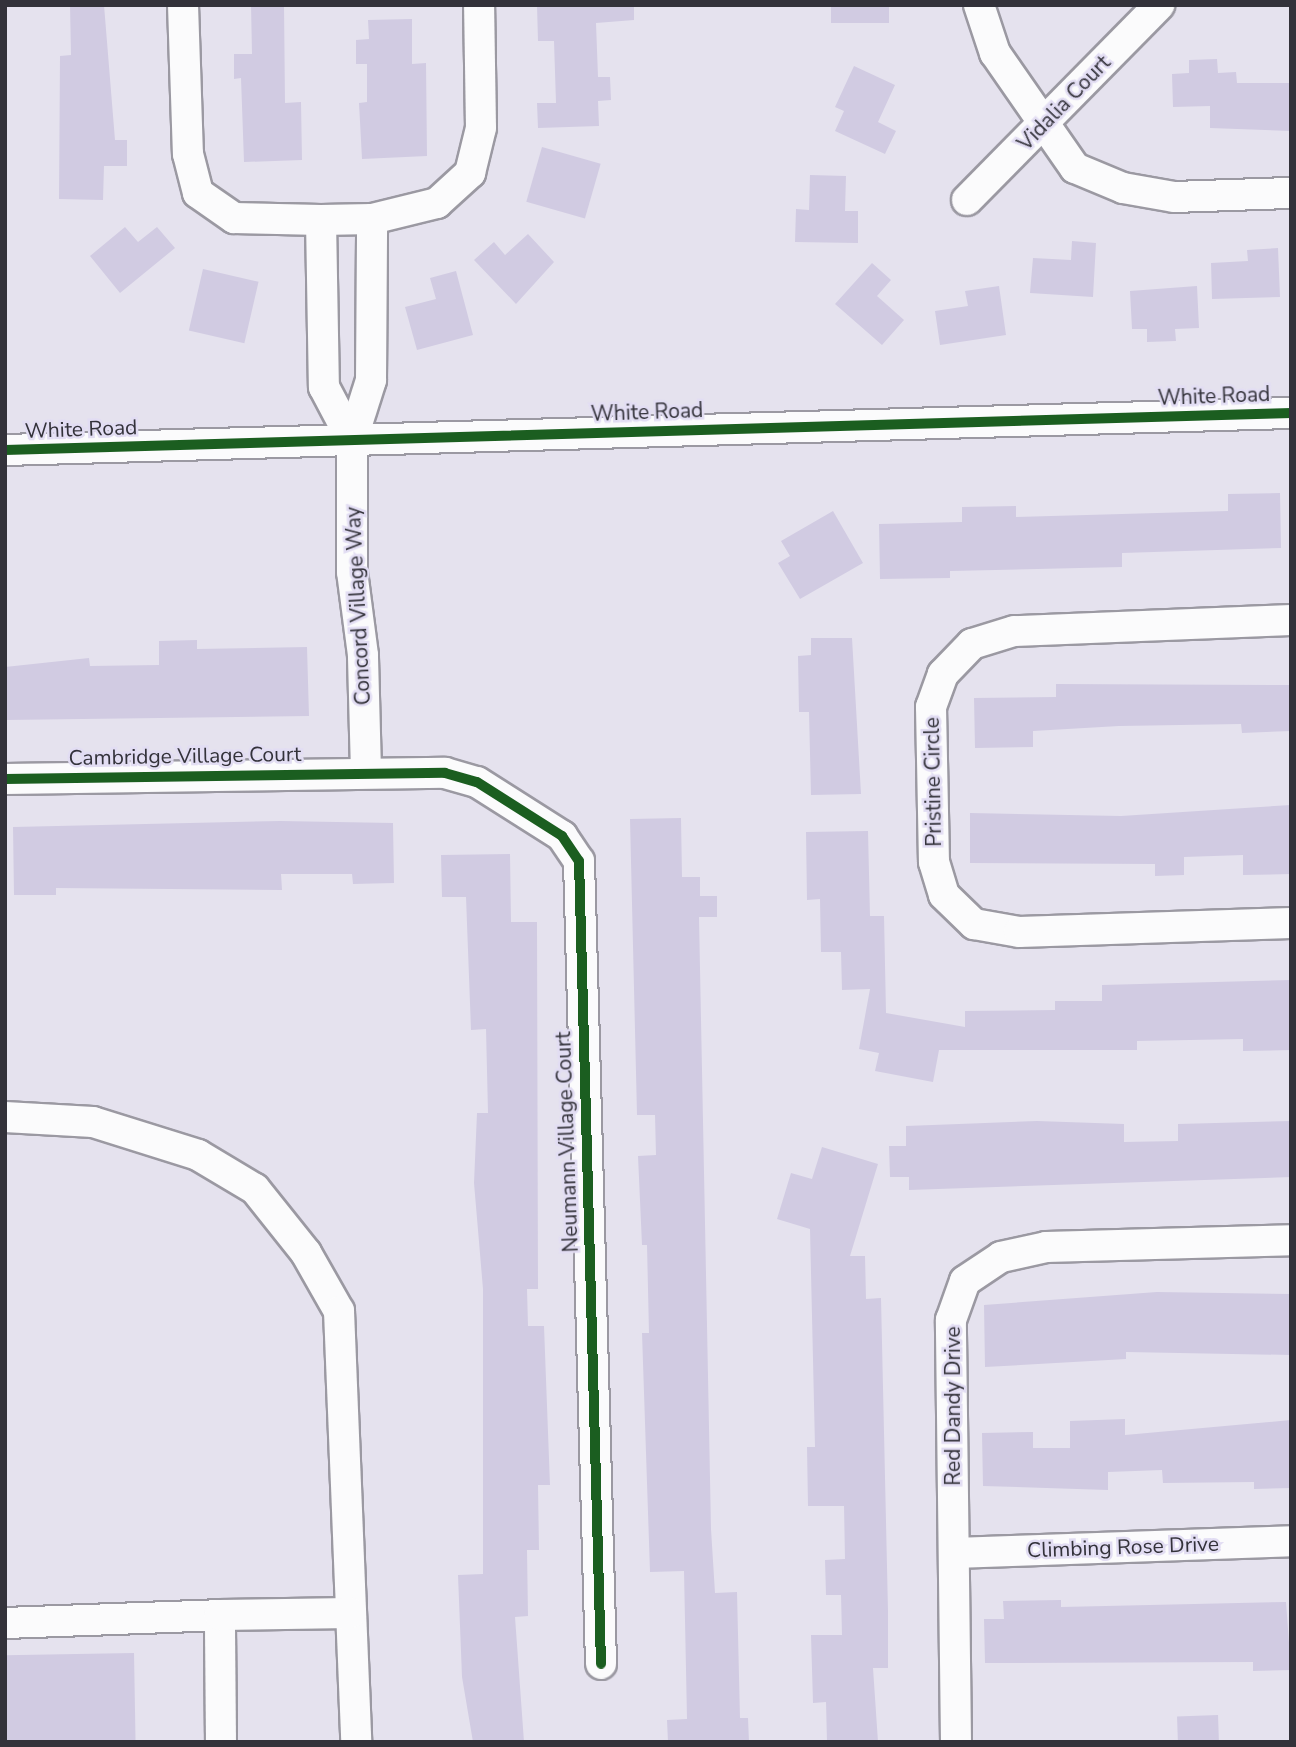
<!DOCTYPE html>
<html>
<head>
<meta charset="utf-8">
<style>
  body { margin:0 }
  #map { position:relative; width:1296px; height:1747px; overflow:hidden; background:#e5e2ee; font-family:"Nunito Sans",sans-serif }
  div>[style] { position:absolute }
  .building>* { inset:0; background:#d1cbe2; transform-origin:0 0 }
  .roads { filter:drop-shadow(2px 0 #9b99a2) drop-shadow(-2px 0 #9b99a2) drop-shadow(0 2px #9b99a2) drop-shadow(0 -2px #9b99a2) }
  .minor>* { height:30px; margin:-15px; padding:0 15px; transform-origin:15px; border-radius:15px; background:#fbfbfc }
  .cycleway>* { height:10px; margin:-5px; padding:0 5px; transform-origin:5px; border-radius:5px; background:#1b5e20 }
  span { translate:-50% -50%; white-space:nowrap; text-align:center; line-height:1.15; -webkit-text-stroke:5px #e2ddf3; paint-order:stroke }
  .street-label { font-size:21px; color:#33323a }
  .frame { position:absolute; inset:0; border:7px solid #33323a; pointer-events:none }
</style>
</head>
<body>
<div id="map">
  <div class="building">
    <i style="clip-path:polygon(70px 5px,104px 5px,115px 140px,127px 140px,127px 166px,104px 166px,103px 200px,59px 199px,60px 56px,71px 55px)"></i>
    <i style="clip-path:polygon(251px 5px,284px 5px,285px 103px,301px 102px,302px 160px,244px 162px,241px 78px,234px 79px,234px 54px,252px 54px)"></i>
    <i style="clip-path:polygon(537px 5px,634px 5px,634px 20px,596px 23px,598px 77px,610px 77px,611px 100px,598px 101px,599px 126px,538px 128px,537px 103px,556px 103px,554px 41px,538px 41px)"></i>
    <i style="left:831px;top:5px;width:58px;height:18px"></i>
    <i style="clip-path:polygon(412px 19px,412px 64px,426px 63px,427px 156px,362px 159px,359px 103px,367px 102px,367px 64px,356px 64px,356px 40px,369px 39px,368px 20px)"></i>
    <i style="clip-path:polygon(1217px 59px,1218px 73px,1236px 72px,1237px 83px,1291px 83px,1291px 131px,1210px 128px,1210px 106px,1173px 107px,1172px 74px,1189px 73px,1189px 60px)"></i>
    <i style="clip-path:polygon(854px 66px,895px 85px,878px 122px,896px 131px,885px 154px,835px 131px,844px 111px,835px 107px)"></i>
    <i style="left:542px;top:147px;width:61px;height:57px;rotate:16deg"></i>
    <i style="clip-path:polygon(810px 175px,846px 176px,845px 211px,858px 211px,858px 243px,795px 242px,796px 209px,809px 210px)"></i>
    <i style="clip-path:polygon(125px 227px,138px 242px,157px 227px,175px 248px,120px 293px,90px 256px)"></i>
    <i style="clip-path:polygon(528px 234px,554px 262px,516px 304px,474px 260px,494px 242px,505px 255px)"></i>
    <i style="clip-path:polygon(1072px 241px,1096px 243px,1093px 297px,1030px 293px,1033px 258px,1071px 260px)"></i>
    <i style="clip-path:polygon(1278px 248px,1280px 297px,1212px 299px,1211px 263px,1248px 261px,1247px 250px)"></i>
    <i style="clip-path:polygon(872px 263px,891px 280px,877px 296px,904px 320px,882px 345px,835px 304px)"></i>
    <i style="left:203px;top:269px;width:57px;height:63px;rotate:13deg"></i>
    <i style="clip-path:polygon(456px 271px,473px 335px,417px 350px,405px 307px,436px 299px,430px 278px)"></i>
    <i style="clip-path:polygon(999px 286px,1006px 335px,940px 345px,935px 311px,968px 306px,965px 291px)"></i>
    <i style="clip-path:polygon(1197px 286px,1199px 328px,1175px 329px,1176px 341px,1147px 342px,1147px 329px,1132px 329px,1130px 291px)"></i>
    <i style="clip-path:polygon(1280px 493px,1281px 548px,1122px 553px,1122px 567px,950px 571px,950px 578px,880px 579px,879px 524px,962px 522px,962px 507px,1016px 506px,1016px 517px,1228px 511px,1228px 494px)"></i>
    <i style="clip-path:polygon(833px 511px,863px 563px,800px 599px,778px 563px,790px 556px,781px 541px)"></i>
    <i style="clip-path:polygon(811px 638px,852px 638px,861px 794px,811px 795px,809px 712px,799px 712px,798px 656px,811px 655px)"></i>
    <i style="clip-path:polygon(197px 640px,197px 649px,307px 647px,309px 716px,5px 720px,5px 667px,89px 658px,90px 666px,159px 665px,159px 641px)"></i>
    <i style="clip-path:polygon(1056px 684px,1291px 685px,1291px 731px,1242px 733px,1241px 724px,1119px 726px,1033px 731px,1033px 747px,975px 748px,974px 698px,1056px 697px)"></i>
    <i style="clip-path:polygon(1291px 805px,1291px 874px,1243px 875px,1243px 855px,1184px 857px,1184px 875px,1155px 876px,1155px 864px,970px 863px,970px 813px,1121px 816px)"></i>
    <i style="clip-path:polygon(681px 818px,682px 877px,700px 877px,700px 896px,717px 896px,717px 917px,699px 917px,711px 1529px,715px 1593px,737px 1592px,740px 1718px,748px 1718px,749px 1742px,668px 1742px,667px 1720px,687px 1719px,684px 1571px,650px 1572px,642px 1333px,649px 1333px,647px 1245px,642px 1245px,638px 1156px,656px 1155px,655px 1115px,637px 1115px,630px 819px)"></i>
    <i style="clip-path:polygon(280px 821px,393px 823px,394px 883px,353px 884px,352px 874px,281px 874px,282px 890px,56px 888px,56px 895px,14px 895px,13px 827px)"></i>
    <i style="clip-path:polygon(868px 831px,870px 916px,884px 916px,886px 1013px,965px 1027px,965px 1011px,1055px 1010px,1055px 1001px,1102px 1001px,1102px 985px,1291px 980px,1291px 1050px,1243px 1051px,1243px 1039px,1137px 1041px,1137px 1050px,939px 1050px,933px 1082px,875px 1071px,879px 1053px,859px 1049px,870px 989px,842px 990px,841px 952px,821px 952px,820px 899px,807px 900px,806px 832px)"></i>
    <i style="clip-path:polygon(510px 854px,511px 922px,537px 922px,538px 1289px,527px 1289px,528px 1326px,544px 1326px,550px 1485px,538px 1485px,539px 1550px,527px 1550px,528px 1616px,515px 1617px,524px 1742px,473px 1742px,462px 1677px,458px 1575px,483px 1574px,483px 1289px,474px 1183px,477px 1113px,488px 1113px,486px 1029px,471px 1030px,466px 897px,442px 897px,441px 855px)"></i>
    <i style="clip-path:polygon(1037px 1121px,1124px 1124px,1124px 1142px,1178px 1141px,1178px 1124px,1291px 1121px,1291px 1177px,909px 1190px,909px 1177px,890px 1177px,889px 1146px,906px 1146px,906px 1126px)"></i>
    <i style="clip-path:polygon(822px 1147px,878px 1164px,850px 1256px,865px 1256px,866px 1299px,881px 1298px,888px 1611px,888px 1668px,873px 1668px,878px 1742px,827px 1742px,826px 1702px,813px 1703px,811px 1635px,842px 1635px,841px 1595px,826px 1595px,825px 1560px,845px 1559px,844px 1506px,808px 1506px,807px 1447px,815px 1447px,810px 1229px,777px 1219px,791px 1173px,812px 1179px)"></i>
    <i style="clip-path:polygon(1157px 1292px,1291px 1294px,1291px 1355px,1126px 1352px,1126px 1359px,985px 1367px,984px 1305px)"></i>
    <i style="clip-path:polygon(1125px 1419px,1125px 1435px,1291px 1420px,1291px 1488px,1254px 1489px,1254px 1482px,1163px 1483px,1162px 1470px,1108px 1472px,1108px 1490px,983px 1486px,982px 1433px,1033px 1432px,1033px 1448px,1070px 1448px,1070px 1421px)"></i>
    <i style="clip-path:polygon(1061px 1600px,1061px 1607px,1286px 1602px,1291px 1670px,1253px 1671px,1253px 1662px,985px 1663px,984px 1619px,1004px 1619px,1003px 1601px)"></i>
    <i style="left:134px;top:1653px;width:89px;height:129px;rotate:89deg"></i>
    <i style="left:1218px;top:1715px;width:27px;height:41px;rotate:88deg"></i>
  </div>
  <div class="roads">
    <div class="minor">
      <i style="left:183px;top:5px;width:149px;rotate:88.1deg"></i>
      <i style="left:188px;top:154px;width:40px;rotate:75.6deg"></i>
      <i style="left:198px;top:193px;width:44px;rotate:34.8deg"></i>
      <i style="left:234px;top:218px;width:87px;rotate:1.3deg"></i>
      <i style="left:321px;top:220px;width:51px;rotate:-1.1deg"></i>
      <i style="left:372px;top:219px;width:67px;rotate:-13.8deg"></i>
      <i style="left:437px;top:203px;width:45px;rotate:-42.3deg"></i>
      <i style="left:470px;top:173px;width:46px;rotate:-76.3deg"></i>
      <i style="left:481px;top:128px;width:123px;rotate:-90.9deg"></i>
      <i style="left:979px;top:5px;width:51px;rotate:71.6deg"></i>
      <i style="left:995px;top:53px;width:140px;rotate:55.2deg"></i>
      <i style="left:1075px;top:168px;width:52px;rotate:22.6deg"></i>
      <i style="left:1123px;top:188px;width:52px;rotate:10deg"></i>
      <i style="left:1174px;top:197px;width:117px;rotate:-2deg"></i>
      <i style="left:967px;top:200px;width:274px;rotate:-45.4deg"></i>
      <i style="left:321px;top:220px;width:167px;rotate:89deg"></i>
      <i style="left:324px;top:387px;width:60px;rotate:62.2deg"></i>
      <i style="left:5px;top:450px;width:1287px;rotate:-1.65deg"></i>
      <i style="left:1291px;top:620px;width:277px;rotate:177.7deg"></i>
      <i style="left:1014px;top:631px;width:44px;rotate:162.8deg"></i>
      <i style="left:972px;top:644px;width:42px;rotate:134deg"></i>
      <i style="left:943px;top:674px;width:35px;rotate:110deg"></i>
      <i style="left:931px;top:707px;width:155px;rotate:88.9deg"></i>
      <i style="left:934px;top:862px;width:34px;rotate:73deg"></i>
      <i style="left:944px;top:895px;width:42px;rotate:44deg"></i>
      <i style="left:974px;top:924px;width:46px;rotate:10.1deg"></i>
      <i style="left:1019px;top:932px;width:272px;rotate:-1.9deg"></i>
      <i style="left:366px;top:772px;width:117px;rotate:-91.5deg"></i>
      <i style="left:363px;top:655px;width:84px;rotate:-97.5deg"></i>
      <i style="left:352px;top:572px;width:132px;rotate:-90deg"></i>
      <i style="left:352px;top:440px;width:63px;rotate:-72.4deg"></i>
      <i style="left:371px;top:380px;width:161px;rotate:-89.6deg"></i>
      <i style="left:5px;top:779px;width:440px;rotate:-0.8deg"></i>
      <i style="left:445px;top:773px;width:33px;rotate:16deg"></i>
      <i style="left:477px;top:782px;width:101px;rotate:32.4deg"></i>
      <i style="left:562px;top:836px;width:30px;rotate:56deg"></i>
      <i style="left:579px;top:861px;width:803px;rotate:88.43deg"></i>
      <i style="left:5px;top:1117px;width:88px;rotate:3.3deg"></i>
      <i style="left:93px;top:1122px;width:110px;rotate:17.4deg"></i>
      <i style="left:198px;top:1155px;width:66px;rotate:30.8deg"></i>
      <i style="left:255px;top:1189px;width:82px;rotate:51.4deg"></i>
      <i style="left:306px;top:1253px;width:67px;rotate:60.4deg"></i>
      <i style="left:339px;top:1311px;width:431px;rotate:87.7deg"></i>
      <i style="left:955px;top:1553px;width:336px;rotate:-2deg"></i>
      <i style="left:5px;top:1623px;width:215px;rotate:-2.1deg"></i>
      <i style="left:221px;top:1742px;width:127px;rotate:-90.5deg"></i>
      <i style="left:220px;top:1615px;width:131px;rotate:-0.9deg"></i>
      <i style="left:956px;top:1742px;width:422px;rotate:-90.7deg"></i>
      <i style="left:951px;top:1320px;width:41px;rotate:-70.3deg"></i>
      <i style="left:965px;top:1281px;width:43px;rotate:-33.7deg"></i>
      <i style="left:1001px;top:1257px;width:46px;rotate:-12.5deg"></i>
      <i style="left:1046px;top:1247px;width:245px;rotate:-1.6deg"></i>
    </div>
  </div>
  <div class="cycleway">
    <i style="left:5px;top:450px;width:1287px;rotate:-1.65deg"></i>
    <i style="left:5px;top:779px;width:440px;rotate:-0.8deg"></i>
    <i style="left:445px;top:773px;width:33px;rotate:16deg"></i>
    <i style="left:477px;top:782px;width:101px;rotate:32.4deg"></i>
    <i style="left:562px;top:836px;width:30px;rotate:56deg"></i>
    <i style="left:579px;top:861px;width:803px;rotate:88.43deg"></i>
  </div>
  <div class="street-label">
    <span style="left:1064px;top:103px;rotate:-46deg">Vidalia Court</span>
    <span style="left:1214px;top:396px;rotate:-2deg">White Road</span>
    <span style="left:647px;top:412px;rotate:-2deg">White Road</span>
    <span style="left:81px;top:429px;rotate:-2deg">White Road</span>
    <span style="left:358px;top:606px;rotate:-93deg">Concord Village Way</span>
    <span style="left:185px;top:756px;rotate:-1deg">Cambridge Village Court</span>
    <span style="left:933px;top:782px;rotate:-91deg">Pristine Circle</span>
    <span style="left:567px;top:1142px;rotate:-92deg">Neumann Village Court</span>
    <span style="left:953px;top:1406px;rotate:-90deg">Red Dandy Drive</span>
    <span style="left:1123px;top:1547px;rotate:-2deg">Climbing Rose Drive</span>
  </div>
  <div class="frame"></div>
</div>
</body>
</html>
